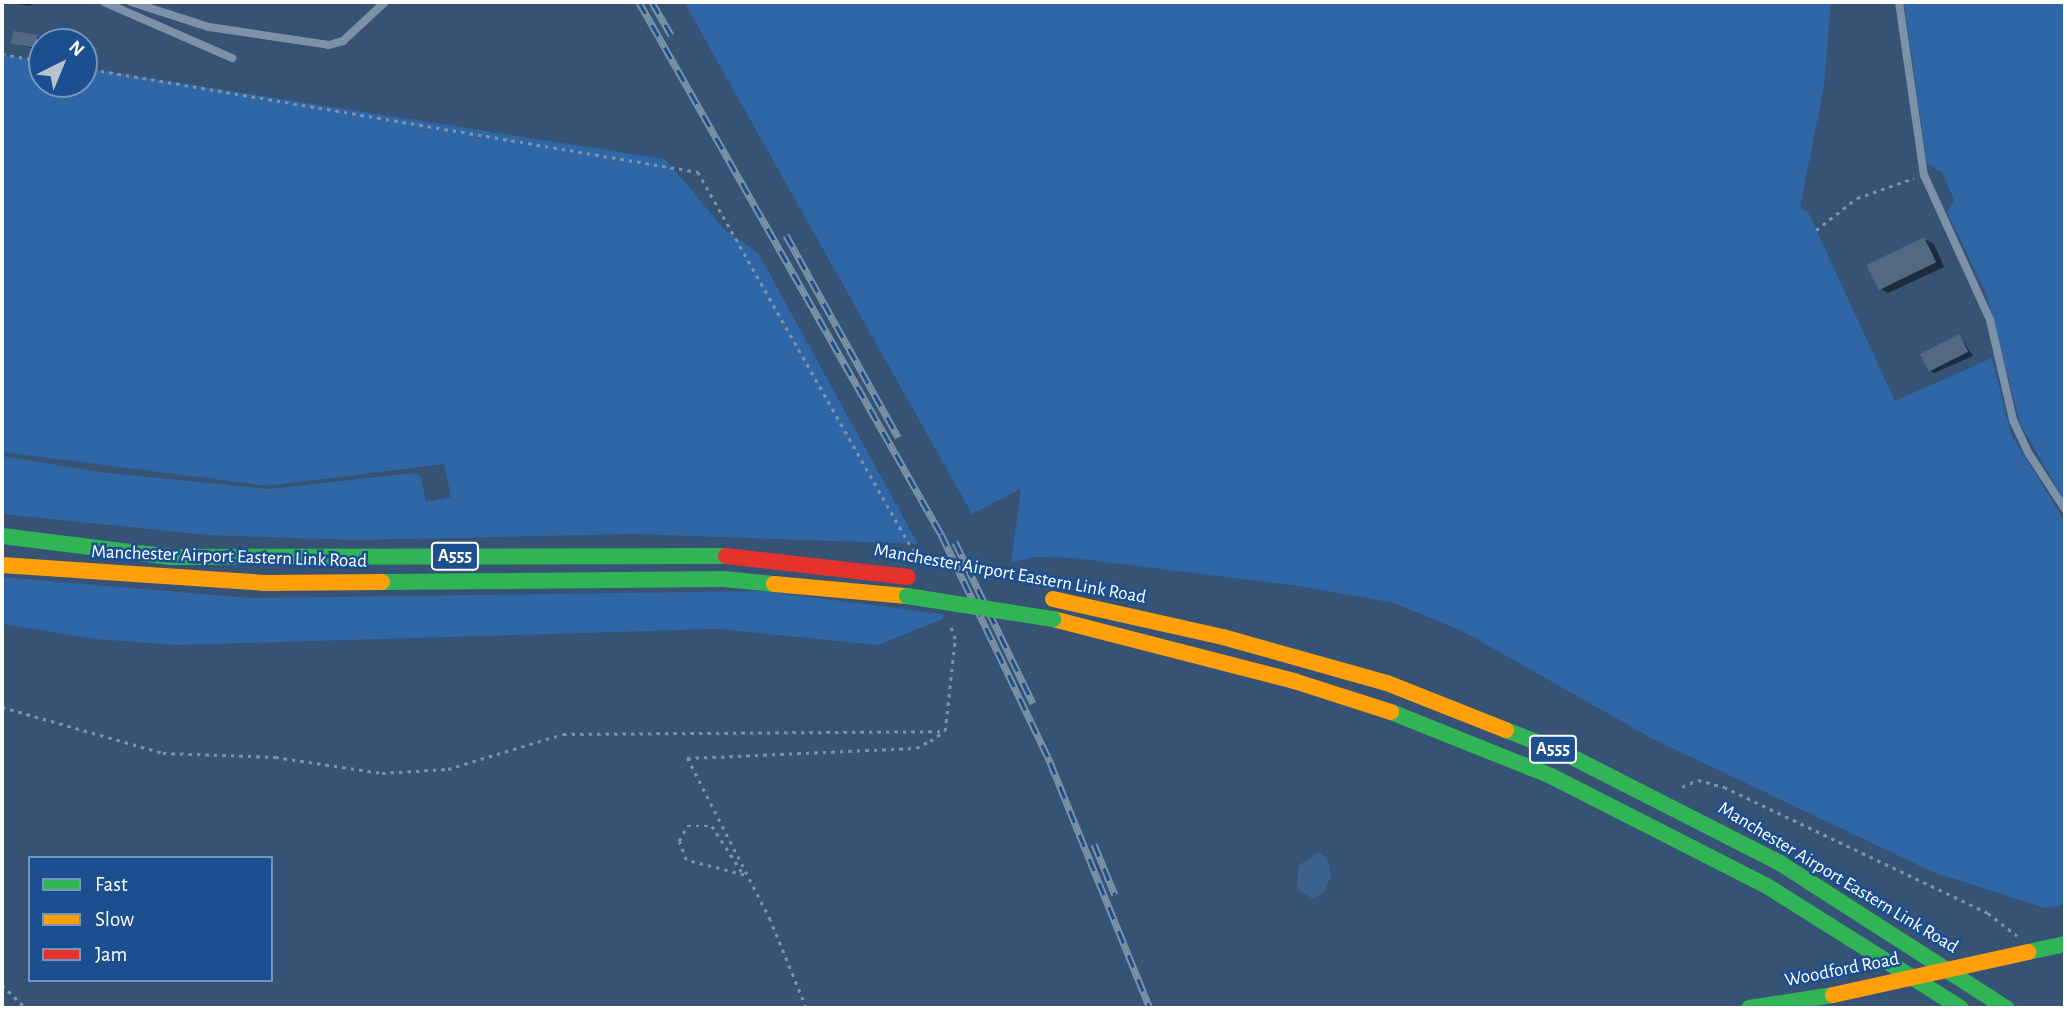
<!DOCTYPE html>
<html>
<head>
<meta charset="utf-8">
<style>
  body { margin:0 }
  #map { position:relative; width:2067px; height:1010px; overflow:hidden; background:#365274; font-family:"Alegreya Sans",sans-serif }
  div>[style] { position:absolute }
  .green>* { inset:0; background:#2f66a5 }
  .water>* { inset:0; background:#3b618d }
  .shadow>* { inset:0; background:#0007 }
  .building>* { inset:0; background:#526984; transform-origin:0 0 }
  .path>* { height:2.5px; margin-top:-1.25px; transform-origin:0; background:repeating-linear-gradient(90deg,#7d92a8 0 3.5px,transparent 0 8.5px) }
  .lane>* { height:8px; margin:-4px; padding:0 4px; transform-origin:4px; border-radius:4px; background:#7d92a8 }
  .fast>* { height:16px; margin:-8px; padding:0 8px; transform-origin:8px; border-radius:8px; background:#30b455 }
  .slow>* { height:16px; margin:-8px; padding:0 8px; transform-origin:8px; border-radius:8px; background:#ff9f0a }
  .jam>* { height:16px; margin:-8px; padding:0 8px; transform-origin:8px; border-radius:8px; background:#e5322d }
  .rail>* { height:7px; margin-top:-3.5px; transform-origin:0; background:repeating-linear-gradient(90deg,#1b4f8f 0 13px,#7e92a7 0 26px); box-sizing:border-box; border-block:2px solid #7e92a7 }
  .path-bridge>* { height:2.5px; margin-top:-1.25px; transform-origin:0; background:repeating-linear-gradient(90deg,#7d92a8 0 3.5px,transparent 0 8.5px) }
  .fast-bridge>* { height:16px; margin:-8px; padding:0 8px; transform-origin:8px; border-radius:8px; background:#30b455 }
  .slow-bridge>* { height:16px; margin:-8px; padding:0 8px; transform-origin:8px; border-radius:8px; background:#ff9f0a }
  span { translate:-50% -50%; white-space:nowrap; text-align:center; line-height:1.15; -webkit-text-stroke:5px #1b4f8f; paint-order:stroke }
  .shield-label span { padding:2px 5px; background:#1b4f8f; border:2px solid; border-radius:5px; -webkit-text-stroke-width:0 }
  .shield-label { font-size:18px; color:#fff; font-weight:700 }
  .street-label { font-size:19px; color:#fff }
  .frame { position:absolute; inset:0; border:4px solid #fff; pointer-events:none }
  .legend { position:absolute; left:28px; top:856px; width:245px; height:126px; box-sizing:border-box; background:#1b4f8f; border:2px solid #7695bc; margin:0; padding:9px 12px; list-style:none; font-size:21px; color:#fff }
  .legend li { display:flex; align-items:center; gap:14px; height:35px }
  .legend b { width:35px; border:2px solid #7695bc }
  .north { position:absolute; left:28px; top:28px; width:70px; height:70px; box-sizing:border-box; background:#1b4f8f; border:2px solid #7695bc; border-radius:50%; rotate:43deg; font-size:19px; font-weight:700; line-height:28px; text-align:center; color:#fff }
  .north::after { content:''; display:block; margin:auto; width:24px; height:32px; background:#b9c2ce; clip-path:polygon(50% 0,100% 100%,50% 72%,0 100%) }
</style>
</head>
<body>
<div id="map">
  <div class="green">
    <i style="clip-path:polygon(684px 2px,1831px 2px,1824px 87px,1800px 207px,1808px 212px,1895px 401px,1992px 358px,2011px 434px,2065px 522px,2065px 905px,2045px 908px,1933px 872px,1653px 739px,1464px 632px,1394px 603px,1299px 586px,1073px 558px,1034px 557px,1011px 562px,1021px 489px,972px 514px)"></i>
    <i style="clip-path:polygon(1904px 2px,2065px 2px,2065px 502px,2020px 423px,1986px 293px,1947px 212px,1954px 200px,1942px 172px,1927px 164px)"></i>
    <i style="clip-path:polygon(2px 55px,42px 61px,42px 84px,84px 84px,84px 68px,665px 159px,725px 230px,758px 253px,918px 544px,633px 534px,356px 540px,207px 535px,2px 514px,2px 456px,99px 472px,269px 489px,414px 473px,421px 477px,426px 502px,451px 497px,444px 464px,267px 486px,2px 452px)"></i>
    <i style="clip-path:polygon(2px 577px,250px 598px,763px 591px,943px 614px,943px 619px,878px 645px,718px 629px,176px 645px,95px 639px,2px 624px)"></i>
  </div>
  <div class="water">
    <i style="clip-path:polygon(1319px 852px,1328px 860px,1331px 877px,1324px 892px,1313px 899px,1297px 889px,1298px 866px)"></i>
  </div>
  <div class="shadow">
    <i style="clip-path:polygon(5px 2px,32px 2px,31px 6px)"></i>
    <i style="clip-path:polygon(14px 33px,70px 42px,42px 42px,42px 51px,13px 43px)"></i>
    <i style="clip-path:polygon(84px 45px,89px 47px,87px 58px,84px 58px)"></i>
    <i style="clip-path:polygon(1924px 239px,1934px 244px,1944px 267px,1888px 293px,1879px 288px)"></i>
    <i style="clip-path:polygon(1959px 336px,1973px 356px,1934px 373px,1928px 369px)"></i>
  </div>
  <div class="building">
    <i style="left:13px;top:31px;width:25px;height:13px;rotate:9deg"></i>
    <i style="left:1924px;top:237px;width:28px;height:64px;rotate:64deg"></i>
    <i style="left:1959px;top:334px;width:20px;height:44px;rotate:63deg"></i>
  </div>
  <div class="path">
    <i style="left:2px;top:54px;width:41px;rotate:9.9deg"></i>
    <i style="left:84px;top:68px;width:623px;rotate:9.61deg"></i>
    <i style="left:698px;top:172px;width:442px;rotate:60.4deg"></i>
    <i style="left:1816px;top:230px;width:52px;rotate:-38deg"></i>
    <i style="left:1857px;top:198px;width:60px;rotate:-19.3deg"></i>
    <i style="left:2px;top:707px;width:167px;rotate:15.9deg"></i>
    <i style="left:163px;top:753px;width:112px;rotate:2deg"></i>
    <i style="left:275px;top:757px;width:108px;rotate:8.5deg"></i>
    <i style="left:382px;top:773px;width:66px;rotate:-3.5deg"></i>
    <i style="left:448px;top:769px;width:120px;rotate:-16.9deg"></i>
    <i style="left:563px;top:734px;width:382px;rotate:-0.4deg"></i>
    <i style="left:1682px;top:787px;width:17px;rotate:-24deg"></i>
    <i style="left:1698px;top:780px;width:27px;rotate:15deg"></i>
    <i style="left:1724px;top:787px;width:293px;rotate:25.5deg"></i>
    <i style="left:1988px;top:913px;width:37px;rotate:38deg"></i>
    <i style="left:687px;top:826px;width:25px"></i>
    <i style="left:712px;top:826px;width:59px;rotate:56.9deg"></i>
    <i style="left:744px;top:875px;width:60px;rotate:-165.5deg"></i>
    <i style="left:686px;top:860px;width:20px;rotate:-110deg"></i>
    <i style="left:679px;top:841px;width:17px;rotate:-62deg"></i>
    <i style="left:2px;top:985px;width:33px;rotate:44deg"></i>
    <i style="left:806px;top:1008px;width:95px;rotate:-112.2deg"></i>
    <i style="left:770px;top:920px;width:182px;rotate:-117.1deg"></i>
    <i style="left:687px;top:758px;width:229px;rotate:-2.5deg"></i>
    <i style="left:916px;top:748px;width:16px;rotate:-27deg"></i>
    <i style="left:930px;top:741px;width:18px;rotate:-34deg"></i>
    <i style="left:945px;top:731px;width:93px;rotate:-83.8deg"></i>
    <i style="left:955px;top:639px;width:15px;rotate:-110deg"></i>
  </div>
  <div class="lane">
    <i style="left:104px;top:2px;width:140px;rotate:23.6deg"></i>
    <i style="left:131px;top:2px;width:82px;rotate:17.8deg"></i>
    <i style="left:209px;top:27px;width:121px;rotate:8.5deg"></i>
    <i style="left:329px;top:45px;width:15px;rotate:-16deg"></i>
    <i style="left:343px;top:41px;width:57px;rotate:-42.9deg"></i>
    <i style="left:1899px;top:2px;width:175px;rotate:81.8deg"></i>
    <i style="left:1924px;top:175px;width:159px;rotate:65.5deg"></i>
    <i style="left:1990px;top:320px;width:103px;rotate:77deg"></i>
    <i style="left:2013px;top:420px;width:38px;rotate:65deg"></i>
    <i style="left:2029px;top:454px;width:66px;rotate:56.8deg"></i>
  </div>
  <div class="fast">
    <i style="left:2px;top:536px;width:170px;rotate:7.1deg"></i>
    <i style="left:171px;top:557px;width:555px;rotate:-0.1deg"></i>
    <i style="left:382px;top:582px;width:342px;rotate:-0.5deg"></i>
    <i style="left:724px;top:579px;width:50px;rotate:5.7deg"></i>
    <i style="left:1391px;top:712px;width:172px;rotate:21.8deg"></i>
    <i style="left:1551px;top:776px;width:242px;rotate:27deg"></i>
    <i style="left:1767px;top:886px;width:229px;rotate:32.2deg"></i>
    <i style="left:1506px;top:730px;width:60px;rotate:21.4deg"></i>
    <i style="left:1562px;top:752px;width:245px;rotate:27deg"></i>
    <i style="left:1780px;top:863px;width:269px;rotate:32.7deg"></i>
    <i style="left:2028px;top:952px;width:38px;rotate:-12deg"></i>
    <i style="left:1749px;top:1008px;width:85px;rotate:-8.8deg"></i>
  </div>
  <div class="slow">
    <i style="left:2px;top:565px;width:263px;rotate:3.9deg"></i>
    <i style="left:264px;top:583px;width:118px;rotate:-0.5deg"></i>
    <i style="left:774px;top:584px;width:134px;rotate:5.2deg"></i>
    <i style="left:1053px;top:599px;width:174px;rotate:12.6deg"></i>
    <i style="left:1223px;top:637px;width:170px;rotate:15.7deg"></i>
    <i style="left:1387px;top:683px;width:128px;rotate:21.6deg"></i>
    <i style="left:1053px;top:619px;width:249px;rotate:14.4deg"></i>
    <i style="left:1294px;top:681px;width:102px;rotate:17.7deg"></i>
  </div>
  <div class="jam">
    <i style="left:726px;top:556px;width:183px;rotate:6.6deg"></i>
  </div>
  <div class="rail">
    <i style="left:639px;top:2px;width:612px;rotate:60.42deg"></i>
    <i style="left:941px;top:534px;width:253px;rotate:64.4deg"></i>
    <i style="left:1050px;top:762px;width:266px;rotate:67.9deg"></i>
    <i style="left:652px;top:2px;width:38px;rotate:60deg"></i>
    <i style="left:786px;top:235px;width:231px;rotate:61deg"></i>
    <i style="left:955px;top:542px;width:179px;rotate:64.2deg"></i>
    <i style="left:1094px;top:844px;width:55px;rotate:67.6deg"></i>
  </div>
  <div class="path-bridge">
    <i style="left:911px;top:561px;width:146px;rotate:9.1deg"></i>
  </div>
  <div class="fast-bridge">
    <i style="left:907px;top:596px;width:148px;rotate:9deg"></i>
  </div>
  <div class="slow-bridge">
    <i style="left:1833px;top:995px;width:200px;rotate:-12.4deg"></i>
  </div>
  <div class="shield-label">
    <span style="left:455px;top:556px">A555</span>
    <span style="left:1553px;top:749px">A555</span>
  </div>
  <div class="street-label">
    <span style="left:229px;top:557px;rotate:2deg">Manchester Airport Eastern Link Road</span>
    <span style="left:1010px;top:574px;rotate:10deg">Manchester Airport Eastern Link Road</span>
    <span style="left:1838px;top:878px;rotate:31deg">Manchester Airport Eastern Link Road</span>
    <span style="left:1842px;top:970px;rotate:-11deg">Woodford Road</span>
  </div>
  <div class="frame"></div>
  <ul class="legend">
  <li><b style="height:9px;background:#30b455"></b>Fast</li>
  <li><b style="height:9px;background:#ff9f0a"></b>Slow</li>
  <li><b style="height:9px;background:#e5322d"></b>Jam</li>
  </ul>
  <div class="north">N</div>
</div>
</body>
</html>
